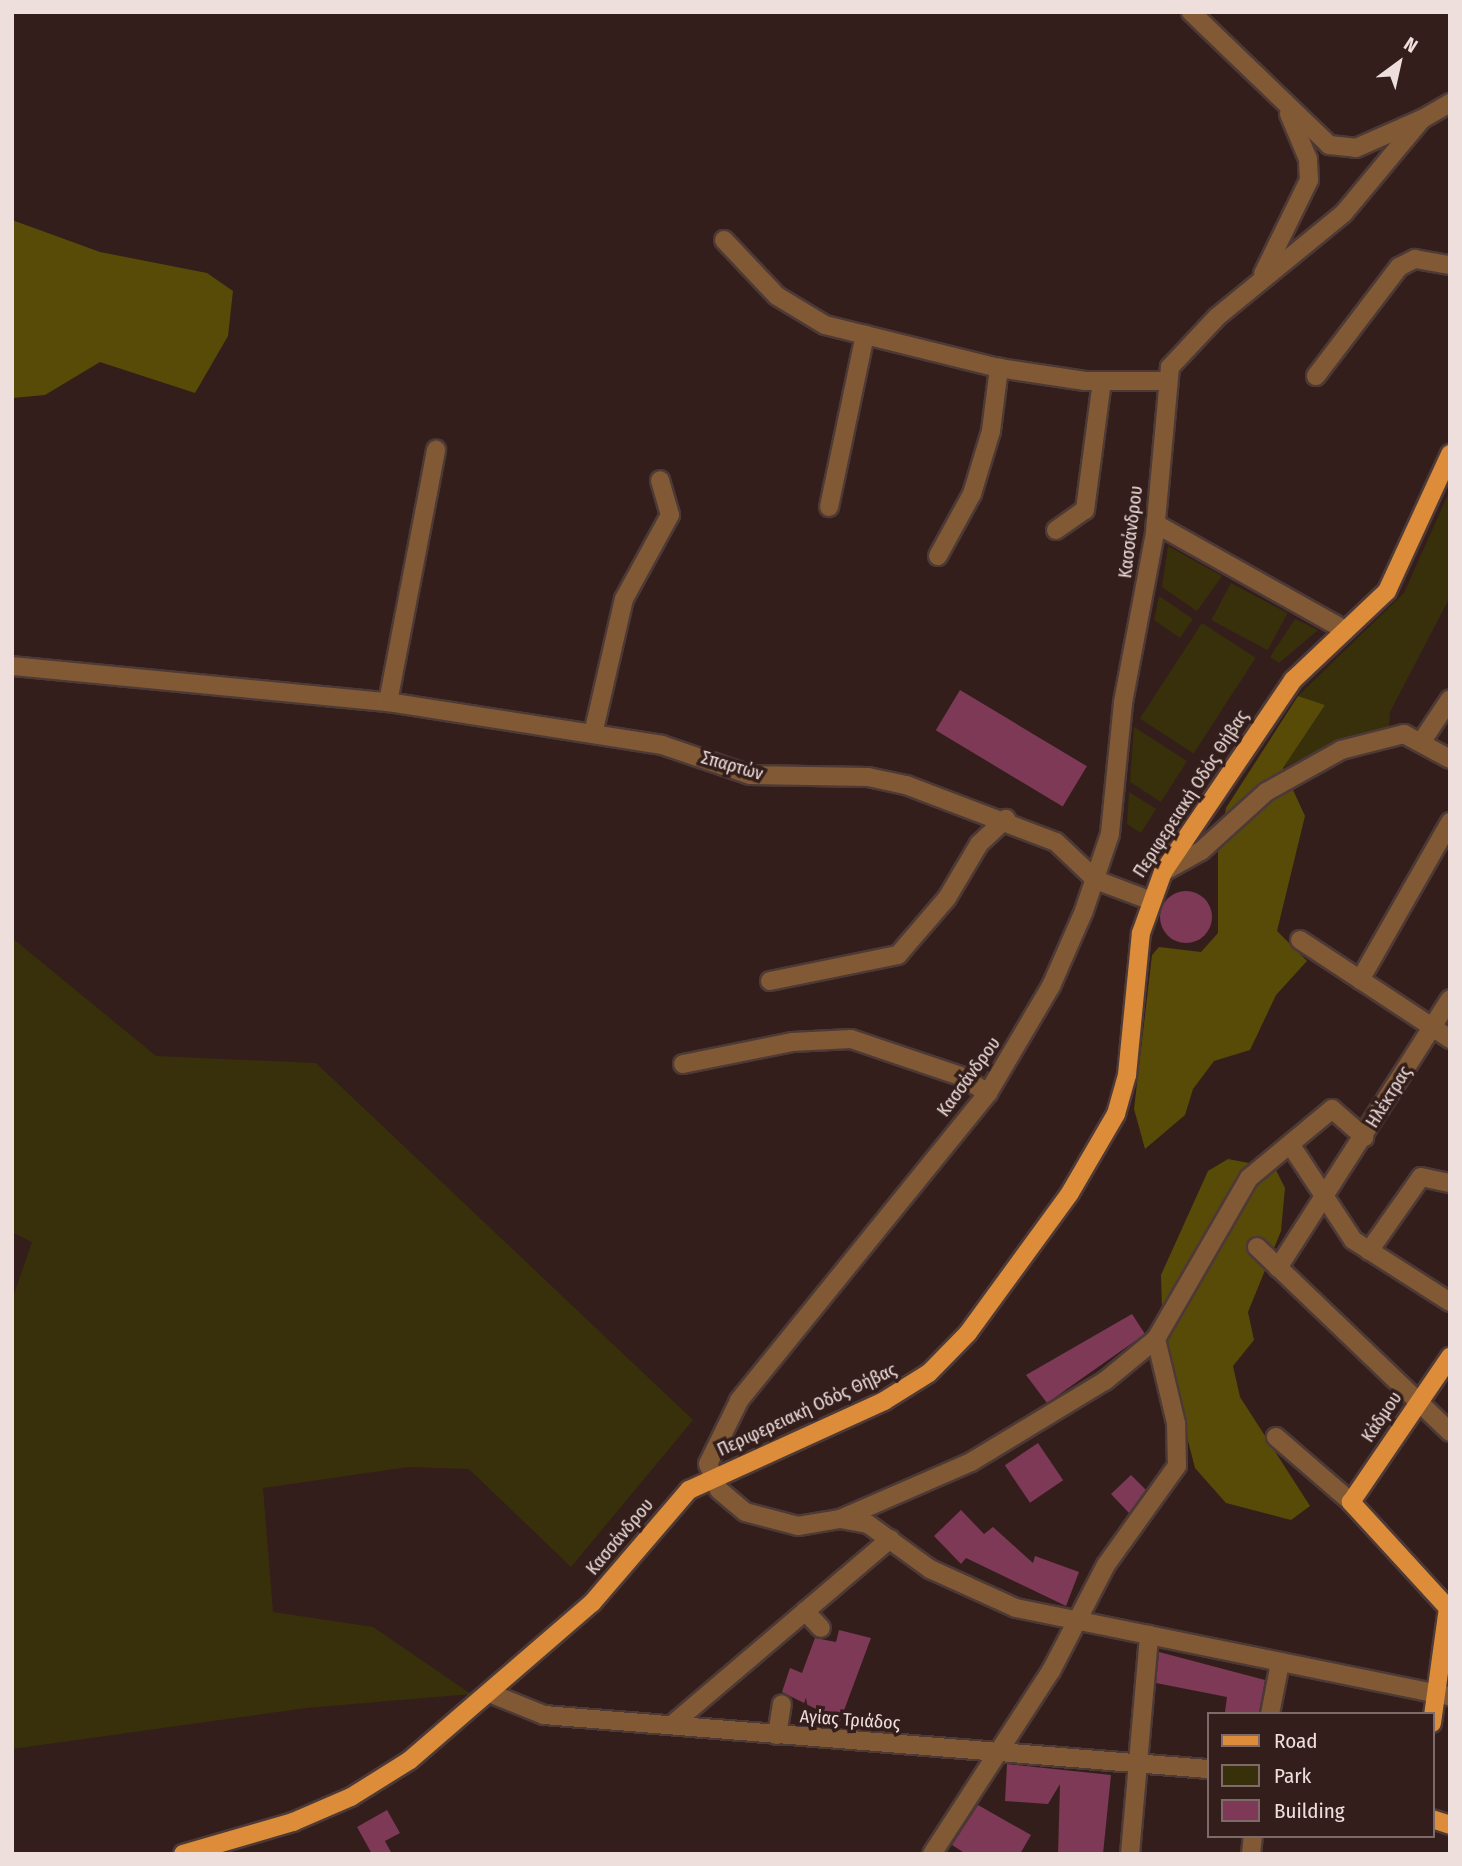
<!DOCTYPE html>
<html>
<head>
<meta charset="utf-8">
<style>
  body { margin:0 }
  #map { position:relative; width:1462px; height:1866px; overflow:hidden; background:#331e1b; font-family:"Fira Sans Condensed",sans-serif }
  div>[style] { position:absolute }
  .green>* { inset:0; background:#38300b; transform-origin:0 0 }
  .forest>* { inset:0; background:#584b08 }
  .building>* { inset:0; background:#7e3957; transform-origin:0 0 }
  .round { border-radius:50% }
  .roads { filter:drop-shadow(2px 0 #4d3936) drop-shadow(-2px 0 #4d3936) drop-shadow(0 2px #4d3936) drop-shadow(0 -2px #4d3936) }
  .minor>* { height:18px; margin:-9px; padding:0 9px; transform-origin:9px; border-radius:9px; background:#815a35 }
  .major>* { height:18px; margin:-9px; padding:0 9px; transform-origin:9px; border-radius:9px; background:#dd8d39 }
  span { translate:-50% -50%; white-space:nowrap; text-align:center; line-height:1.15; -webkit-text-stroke:7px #331e1b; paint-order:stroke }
  .street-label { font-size:18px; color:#eedfdd }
  .frame { position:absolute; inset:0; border:14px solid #eedfdd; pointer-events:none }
  .legend { position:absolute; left:1207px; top:1712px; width:228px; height:126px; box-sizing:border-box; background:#331e1b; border:2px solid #7e6b69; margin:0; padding:9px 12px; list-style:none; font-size:21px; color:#eedfdd }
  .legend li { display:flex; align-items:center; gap:14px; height:35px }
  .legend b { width:35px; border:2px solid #7e6b69 }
  .north { position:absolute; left:1364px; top:28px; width:70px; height:70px; -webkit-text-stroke:5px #331e1b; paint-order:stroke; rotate:33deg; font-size:19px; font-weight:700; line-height:28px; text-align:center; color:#eedfdd }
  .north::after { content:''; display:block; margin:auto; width:24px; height:32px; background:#eedfdd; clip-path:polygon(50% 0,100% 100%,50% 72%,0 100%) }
</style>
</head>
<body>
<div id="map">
  <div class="green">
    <i style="clip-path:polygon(1450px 490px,1450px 597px,1390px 712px,1389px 728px,1335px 742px,1283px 768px,1325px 705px,1298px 696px,1404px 593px)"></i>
    <i style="clip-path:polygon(1168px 546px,1222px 576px,1197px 611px,1162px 587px)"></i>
    <i style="left:1231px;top:583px;width:64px;height:42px;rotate:28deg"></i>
    <i style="clip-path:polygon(1159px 596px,1193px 619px,1180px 638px,1154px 620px)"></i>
    <i style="clip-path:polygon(1295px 619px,1318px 630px,1279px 663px,1270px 657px)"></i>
    <i style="left:1202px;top:623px;width:64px;height:114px;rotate:33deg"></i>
    <i style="clip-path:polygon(1134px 727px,1187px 761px,1161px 802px,1130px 782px)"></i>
    <i style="clip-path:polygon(1129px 792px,1156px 809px,1141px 833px,1127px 824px)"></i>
    <i style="clip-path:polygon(12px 938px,156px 1056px,316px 1063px,693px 1420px,571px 1567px,469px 1469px,408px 1467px,263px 1488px,273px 1612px,373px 1627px,471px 1694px,306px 1708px,12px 1749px,12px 1300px,32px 1242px,12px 1232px)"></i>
  </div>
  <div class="forest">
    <i style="clip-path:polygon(12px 220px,100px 252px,207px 273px,233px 291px,228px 336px,195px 393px,100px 362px,45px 395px,12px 398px)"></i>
    <i style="clip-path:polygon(1298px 696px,1325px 705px,1283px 768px,1305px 816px,1277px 931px,1307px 961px,1276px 995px,1250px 1050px,1214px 1061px,1193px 1089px,1185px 1115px,1145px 1149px,1134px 1109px,1152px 955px,1159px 947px,1201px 952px,1218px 933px,1218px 850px,1226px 808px)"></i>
    <i style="clip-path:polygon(1228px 1159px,1275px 1168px,1285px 1188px,1281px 1231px,1248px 1312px,1254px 1340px,1233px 1366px,1240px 1397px,1310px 1506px,1291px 1520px,1226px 1503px,1195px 1468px,1163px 1343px,1161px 1275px,1208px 1171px)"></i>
  </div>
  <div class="building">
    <i style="left:960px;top:690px;width:148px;height:47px;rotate:31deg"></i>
    <i class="round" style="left:1160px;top:891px;width:52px;height:52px"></i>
    <i style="clip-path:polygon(1132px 1314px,1145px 1334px,1047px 1403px,1026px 1375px)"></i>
    <i style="left:1038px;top:1443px;width:45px;height:40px;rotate:56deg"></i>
    <i style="clip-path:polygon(1131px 1475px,1146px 1490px,1129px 1513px,1111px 1494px)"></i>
    <i style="clip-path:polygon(961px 1510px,984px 1534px,993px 1527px,1033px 1563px,1035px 1556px,1079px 1572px,1066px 1606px,966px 1558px,961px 1564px,934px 1536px)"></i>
    <i style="clip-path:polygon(839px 1630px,871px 1638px,840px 1721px,782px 1692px,790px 1668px,802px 1673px,815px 1638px,836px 1642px)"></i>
    <i style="clip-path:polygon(1159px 1652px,1265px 1680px,1259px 1714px,1225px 1712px,1227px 1697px,1156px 1683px)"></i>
    <i style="clip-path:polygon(1007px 1764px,1111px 1775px,1103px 1854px,1058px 1854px,1060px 1784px,1048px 1804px,1005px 1801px)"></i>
    <i style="clip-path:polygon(978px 1805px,1031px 1835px,1020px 1854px,966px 1854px,952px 1845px)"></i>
    <i style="clip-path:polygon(387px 1810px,400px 1833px,385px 1841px,392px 1854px,372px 1854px,357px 1827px)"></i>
  </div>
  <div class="roads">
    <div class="minor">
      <i style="left:1191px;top:12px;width:192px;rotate:43.9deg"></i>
      <i style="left:1329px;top:145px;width:27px;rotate:6deg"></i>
      <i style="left:1356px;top:148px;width:72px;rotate:-23.7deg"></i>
      <i style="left:1450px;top:103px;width:32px;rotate:150deg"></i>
      <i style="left:1422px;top:119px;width:122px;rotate:129.7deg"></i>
      <i style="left:1344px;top:213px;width:164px;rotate:140.7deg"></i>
      <i style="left:1217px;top:317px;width:69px;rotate:133.2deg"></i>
      <i style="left:1170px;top:367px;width:167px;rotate:95.2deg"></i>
      <i style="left:1155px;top:533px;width:173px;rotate:100.7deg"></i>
      <i style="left:1123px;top:703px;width:132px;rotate:95.7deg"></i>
      <i style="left:1110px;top:834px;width:81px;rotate:108.7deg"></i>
      <i style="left:1084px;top:911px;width:82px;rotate:113.7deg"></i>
      <i style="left:1051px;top:986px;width:124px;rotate:120.5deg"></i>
      <i style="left:988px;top:1093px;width:396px;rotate:129deg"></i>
      <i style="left:739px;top:1401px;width:70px;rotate:116.2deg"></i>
      <i style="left:708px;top:1464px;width:28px;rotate:67deg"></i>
      <i style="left:719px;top:1490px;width:34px;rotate:40deg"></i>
      <i style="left:745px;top:1512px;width:55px;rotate:14.8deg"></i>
      <i style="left:798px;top:1526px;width:43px;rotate:-9.5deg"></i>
      <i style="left:840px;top:1519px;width:28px;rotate:10deg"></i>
      <i style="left:868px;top:1524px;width:77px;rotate:36deg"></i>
      <i style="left:930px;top:1569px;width:94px;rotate:24.4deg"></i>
      <i style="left:1016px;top:1608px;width:443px;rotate:11.5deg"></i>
      <i style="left:724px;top:240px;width:77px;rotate:46.6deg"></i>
      <i style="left:777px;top:296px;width:56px;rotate:31.1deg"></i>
      <i style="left:825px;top:325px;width:179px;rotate:13.9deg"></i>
      <i style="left:999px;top:368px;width:87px;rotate:8.6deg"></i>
      <i style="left:1085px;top:381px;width:80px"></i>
      <i style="left:1263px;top:274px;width:105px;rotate:-63.9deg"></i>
      <i style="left:1309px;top:180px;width:21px;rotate:-93deg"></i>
      <i style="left:1308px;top:159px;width:49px;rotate:-112.9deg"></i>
      <i style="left:1316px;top:376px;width:137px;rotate:-52.7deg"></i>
      <i style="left:1399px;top:267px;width:18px;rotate:-27deg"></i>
      <i style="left:1415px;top:259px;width:36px;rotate:10deg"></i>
      <i style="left:829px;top:507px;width:176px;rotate:-78.2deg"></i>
      <i style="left:1156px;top:524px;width:217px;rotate:29.3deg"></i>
      <i style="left:1056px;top:530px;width:35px;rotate:-35deg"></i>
      <i style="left:1085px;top:510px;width:130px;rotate:-82.5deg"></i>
      <i style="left:938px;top:556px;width:71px;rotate:-61.3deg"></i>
      <i style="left:972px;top:494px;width:66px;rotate:-73.2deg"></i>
      <i style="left:991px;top:431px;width:64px;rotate:-82.8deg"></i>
      <i style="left:12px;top:666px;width:378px;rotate:5.5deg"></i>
      <i style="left:388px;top:702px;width:257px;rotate:-79.2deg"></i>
      <i style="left:388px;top:702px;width:277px;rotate:8.9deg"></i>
      <i style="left:662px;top:745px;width:93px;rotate:18.8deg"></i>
      <i style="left:750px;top:775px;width:118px;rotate:1deg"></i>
      <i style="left:868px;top:777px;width:39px;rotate:12deg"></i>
      <i style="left:906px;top:785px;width:160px;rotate:20.8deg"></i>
      <i style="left:1056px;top:842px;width:55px;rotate:43.5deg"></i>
      <i style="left:1096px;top:880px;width:57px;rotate:20.7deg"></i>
      <i style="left:593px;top:734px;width:139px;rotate:-77.1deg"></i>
      <i style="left:624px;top:599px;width:96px;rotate:-61.3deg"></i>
      <i style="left:670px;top:515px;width:36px;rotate:-106deg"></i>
      <i style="left:1422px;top:741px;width:50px;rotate:-56.3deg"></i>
      <i style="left:1163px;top:872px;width:43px;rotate:-28.9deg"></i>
      <i style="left:1201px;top:851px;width:88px;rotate:-42.2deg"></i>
      <i style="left:1266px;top:792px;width:86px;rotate:-29.2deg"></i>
      <i style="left:1341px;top:750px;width:65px;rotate:-14.3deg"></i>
      <i style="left:1404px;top:734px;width:52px;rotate:28.5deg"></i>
      <i style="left:1300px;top:940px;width:180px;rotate:33.4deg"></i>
      <i style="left:1360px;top:980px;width:182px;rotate:-60.3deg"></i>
      <i style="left:770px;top:981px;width:131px;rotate:-11.5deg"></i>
      <i style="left:898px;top:955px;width:75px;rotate:-49.3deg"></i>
      <i style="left:947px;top:898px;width:63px;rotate:-59.3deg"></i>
      <i style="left:979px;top:844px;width:37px;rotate:-43deg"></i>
      <i style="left:683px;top:1064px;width:111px;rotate:-11.4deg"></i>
      <i style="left:792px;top:1042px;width:59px;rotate:-2.9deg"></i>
      <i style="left:851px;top:1039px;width:115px;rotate:18.7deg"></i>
      <i style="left:960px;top:1076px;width:33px;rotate:31deg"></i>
      <i style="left:1292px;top:1147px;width:111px;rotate:56.7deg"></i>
      <i style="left:1353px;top:1240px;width:115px;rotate:32.6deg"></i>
      <i style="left:1257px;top:1247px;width:267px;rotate:43.8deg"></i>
      <i style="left:1369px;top:1251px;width:90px;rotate:-54.9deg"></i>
      <i style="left:1421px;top:1177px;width:30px;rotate:12deg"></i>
      <i style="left:1278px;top:1268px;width:319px;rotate:-57.4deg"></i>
      <i style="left:1276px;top:1437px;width:99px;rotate:40.9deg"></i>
      <i style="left:840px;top:1519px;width:143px;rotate:-23.5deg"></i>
      <i style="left:971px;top:1462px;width:157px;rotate:-31.2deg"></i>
      <i style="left:1105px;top:1381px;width:66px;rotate:-39.5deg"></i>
      <i style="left:1156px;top:1339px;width:186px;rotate:-60deg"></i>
      <i style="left:1249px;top:1178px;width:108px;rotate:-39.7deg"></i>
      <i style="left:1332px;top:1109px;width:43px;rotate:41.2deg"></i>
      <i style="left:805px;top:1611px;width:23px;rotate:47deg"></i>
      <i style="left:492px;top:1694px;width:56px;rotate:22deg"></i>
      <i style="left:544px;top:1715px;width:666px;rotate:4.65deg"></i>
      <i style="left:1270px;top:1714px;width:52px;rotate:-78.9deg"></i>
      <i style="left:674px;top:1723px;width:284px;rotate:-40.4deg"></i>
      <i style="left:777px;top:1735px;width:31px;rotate:-81deg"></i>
      <i style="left:932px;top:1854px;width:218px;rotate:-57deg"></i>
      <i style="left:1051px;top:1671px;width:119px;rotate:-62.6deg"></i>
      <i style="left:1106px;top:1565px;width:122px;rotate:-54.4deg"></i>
      <i style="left:1177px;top:1466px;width:43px;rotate:-91.3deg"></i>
      <i style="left:1176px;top:1423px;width:86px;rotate:-103.4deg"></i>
      <i style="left:1130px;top:1854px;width:220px;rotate:-85deg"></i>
      <i style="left:1251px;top:1854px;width:18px;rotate:-84deg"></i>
    </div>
    <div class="major">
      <i style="left:1432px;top:1723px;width:116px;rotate:-82.1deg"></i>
      <i style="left:1448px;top:1608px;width:144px;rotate:-132.5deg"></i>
      <i style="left:1351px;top:1502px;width:176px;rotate:-55.7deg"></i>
      <i style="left:1432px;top:1819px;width:19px;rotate:18deg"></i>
      <i style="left:183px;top:1854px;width:115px;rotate:-16.2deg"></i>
      <i style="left:293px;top:1822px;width:63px;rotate:-23.3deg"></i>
      <i style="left:351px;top:1797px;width:70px;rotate:-32.1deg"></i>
      <i style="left:410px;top:1760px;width:240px;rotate:-40.8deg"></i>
      <i style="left:592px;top:1603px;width:149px;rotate:-49.4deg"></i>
      <i style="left:689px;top:1490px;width:214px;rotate:-24.5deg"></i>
      <i style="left:884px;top:1401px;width:53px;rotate:-31.9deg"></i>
      <i style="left:929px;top:1373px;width:56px;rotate:-45.7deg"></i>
      <i style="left:968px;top:1333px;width:173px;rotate:-53.9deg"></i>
      <i style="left:1070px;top:1193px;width:91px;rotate:-59.8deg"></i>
      <i style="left:1116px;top:1114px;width:41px;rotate:-74.2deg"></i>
      <i style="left:1127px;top:1075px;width:143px;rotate:-84.4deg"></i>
      <i style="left:1141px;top:933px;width:65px;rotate:-70.2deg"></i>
      <i style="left:1163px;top:872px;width:232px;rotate:-55.9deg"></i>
      <i style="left:1293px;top:680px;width:129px;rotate:-43.4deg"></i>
      <i style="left:1387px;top:591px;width:151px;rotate:-65.3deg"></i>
    </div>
  </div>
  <div class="street-label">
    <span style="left:1131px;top:532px;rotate:-83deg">Κασσάνδρου</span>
    <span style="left:732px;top:766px;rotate:16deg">Σπαρτών</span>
    <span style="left:1191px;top:794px;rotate:-57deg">Περιφερειακή Οδός Θήβας</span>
    <span style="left:969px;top:1077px;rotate:-54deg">Κασσάνδρου</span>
    <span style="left:1389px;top:1097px;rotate:-58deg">Ηλέκτρας</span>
    <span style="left:807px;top:1410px;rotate:-25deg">Περιφερειακή Οδός Θήβας</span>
    <span style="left:1382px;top:1417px;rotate:-56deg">Κάδμου</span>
    <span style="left:620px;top:1537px;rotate:-50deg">Κασσάνδρου</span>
    <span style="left:850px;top:1720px;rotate:4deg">Αγίας Τριάδος</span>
  </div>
  <div class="frame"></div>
  <ul class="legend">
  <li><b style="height:9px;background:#dd8d39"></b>Road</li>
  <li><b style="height:19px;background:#38300b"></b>Park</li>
  <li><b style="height:19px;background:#7e3957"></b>Building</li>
  </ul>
  <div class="north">N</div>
</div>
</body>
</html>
